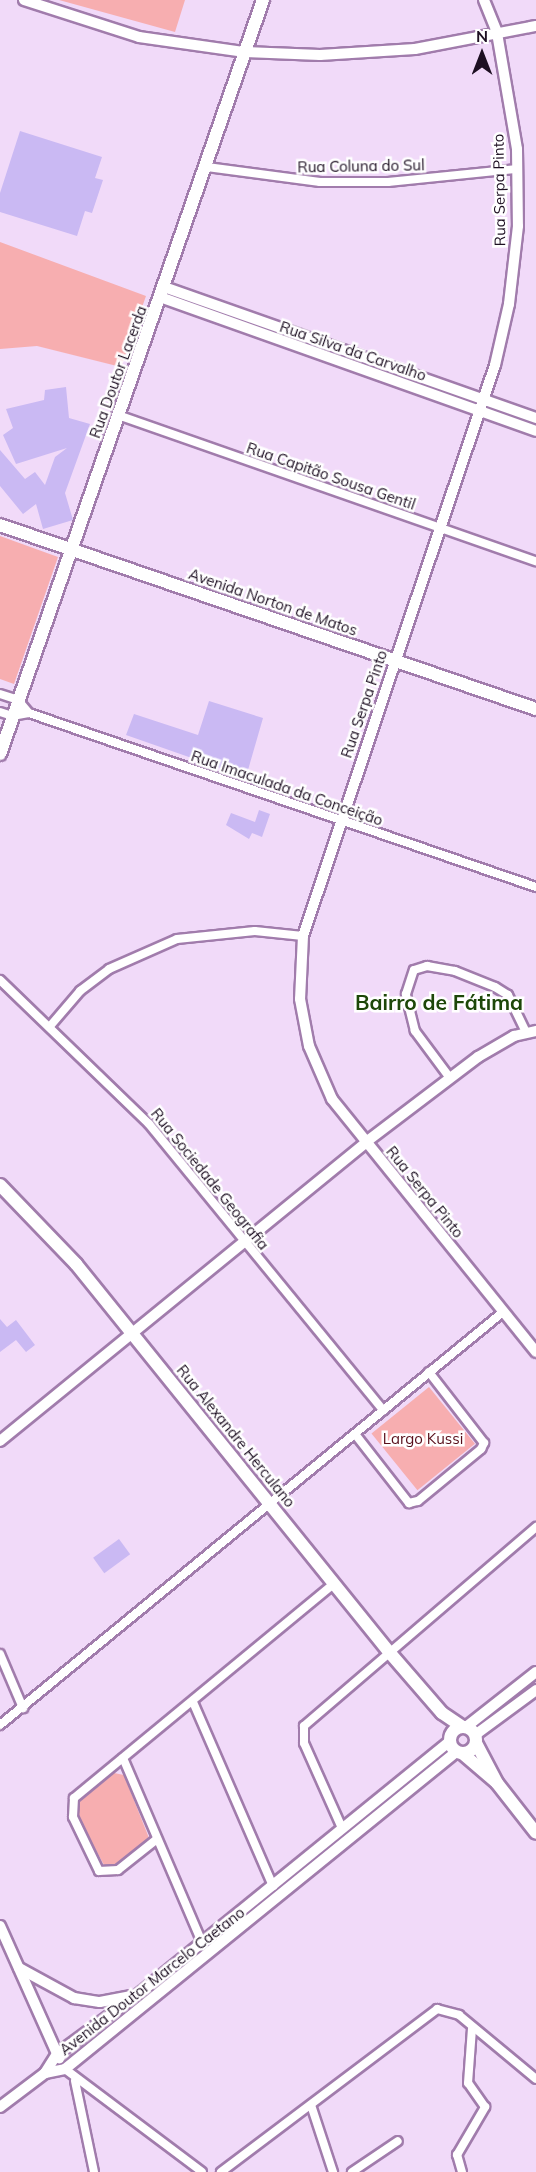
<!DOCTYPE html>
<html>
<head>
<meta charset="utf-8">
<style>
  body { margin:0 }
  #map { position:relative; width:536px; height:2172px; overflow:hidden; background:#f1daf9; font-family:Mulish,sans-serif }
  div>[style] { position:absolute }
  .green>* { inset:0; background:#f7aeb0; transform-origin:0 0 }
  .building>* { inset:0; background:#cab9f3; transform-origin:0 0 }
  .roads { filter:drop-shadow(2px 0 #a17cac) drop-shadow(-2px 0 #a17cac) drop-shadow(0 2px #a17cac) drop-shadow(0 -2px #a17cac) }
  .minor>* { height:8px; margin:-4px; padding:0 4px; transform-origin:4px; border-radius:4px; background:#fff }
  .tertiary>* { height:10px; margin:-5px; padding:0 5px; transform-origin:5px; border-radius:5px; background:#fff }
  .secondary>* { height:12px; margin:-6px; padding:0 6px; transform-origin:6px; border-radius:6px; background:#fff }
  .secondary>.ring { margin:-6px; padding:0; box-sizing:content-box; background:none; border:12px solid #fff; border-radius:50% }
  span { translate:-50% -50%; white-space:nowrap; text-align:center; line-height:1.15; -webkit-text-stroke:5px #fff; paint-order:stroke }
  .street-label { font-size:15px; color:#1d0f22 }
  .park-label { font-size:15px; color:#580e1a }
  .district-label { font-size:21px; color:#1d4709; font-weight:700 }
  .north { position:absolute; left:452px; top:24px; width:60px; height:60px; -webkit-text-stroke:4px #fff; paint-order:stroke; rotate:0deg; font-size:16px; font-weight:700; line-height:24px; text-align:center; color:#1d0f22 }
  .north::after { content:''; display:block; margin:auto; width:21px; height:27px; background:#1d0f22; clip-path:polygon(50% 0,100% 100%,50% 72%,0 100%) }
</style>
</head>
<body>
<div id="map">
  <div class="green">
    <i style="clip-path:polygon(59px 0,185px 0,175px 32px)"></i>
    <i style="clip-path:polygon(0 242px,146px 296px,121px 367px,37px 346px,0 349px)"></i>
    <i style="clip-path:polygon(0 536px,58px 557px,14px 684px,0 679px)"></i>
    <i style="left:429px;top:1387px;width:73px;height:74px;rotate:51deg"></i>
    <i style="clip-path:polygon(114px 1773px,124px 1775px,149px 1838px,113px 1866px,104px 1865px,74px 1810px,76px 1802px)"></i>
  </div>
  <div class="building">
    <i style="clip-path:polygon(20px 131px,102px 157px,95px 178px,103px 180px,92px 213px,85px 211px,77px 236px,0 212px,0 193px)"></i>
    <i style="clip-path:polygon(66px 387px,69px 418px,90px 424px,65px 493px,73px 520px,43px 529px,36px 504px,23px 514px,0 486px,0 450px,25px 479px,35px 472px,45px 485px,55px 457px,67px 448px,16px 464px,3px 435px,13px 428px,6px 409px,44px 400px,45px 390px)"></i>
    <i style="clip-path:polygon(209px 701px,263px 718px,246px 777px,126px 735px,134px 714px,198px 735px)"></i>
    <i style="clip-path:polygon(259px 810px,270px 814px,262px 837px,252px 833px,249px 839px,226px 825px,231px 813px,255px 822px)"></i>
    <i style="clip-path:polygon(0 1319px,7px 1327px,16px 1320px,35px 1345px,26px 1352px,16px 1340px,0 1352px)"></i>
    <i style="left:119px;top:1539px;width:19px;height:32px;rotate:54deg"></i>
  </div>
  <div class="roads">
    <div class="minor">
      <i style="left:207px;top:167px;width:114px;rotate:7.6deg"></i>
      <i style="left:320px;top:182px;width:68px"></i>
      <i style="left:388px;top:182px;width:130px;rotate:-5.8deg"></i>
      <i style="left:118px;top:415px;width:443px;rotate:19.3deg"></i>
      <i style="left:0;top:694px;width:19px;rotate:18deg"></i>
      <i style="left:18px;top:700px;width:17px;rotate:50deg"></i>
      <i style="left:0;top:712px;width:13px;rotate:18deg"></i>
      <i style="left:12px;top:716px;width:17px;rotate:-10deg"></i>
      <i style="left:29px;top:713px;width:536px;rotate:18.94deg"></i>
      <i style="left:0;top:980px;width:207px;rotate:44deg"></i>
      <i style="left:149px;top:1124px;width:370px;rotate:50.7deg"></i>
      <i style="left:51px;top:1025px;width:45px;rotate:-49.5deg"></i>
      <i style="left:80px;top:991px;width:36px;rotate:-37deg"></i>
      <i style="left:109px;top:969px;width:74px;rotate:-23.8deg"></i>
      <i style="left:177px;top:939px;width:78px;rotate:-5.9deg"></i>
      <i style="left:255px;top:931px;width:48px;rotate:5.9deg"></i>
      <i style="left:450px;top:1078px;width:59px;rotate:-126.7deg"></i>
      <i style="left:415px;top:1031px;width:38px;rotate:-104deg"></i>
      <i style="left:406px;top:994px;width:25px;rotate:-72deg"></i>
      <i style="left:414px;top:970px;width:14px;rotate:-17deg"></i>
      <i style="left:427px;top:966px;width:28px;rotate:10deg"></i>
      <i style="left:455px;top:971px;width:43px;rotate:21.8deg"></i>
      <i style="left:495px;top:987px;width:15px;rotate:32deg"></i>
      <i style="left:508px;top:995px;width:41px;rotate:64.1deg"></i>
      <i style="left:355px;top:1434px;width:88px;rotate:52deg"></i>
      <i style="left:409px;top:1503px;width:9px;rotate:-13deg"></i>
      <i style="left:418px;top:1501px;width:82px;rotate:-39.5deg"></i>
      <i style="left:481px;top:1449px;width:7px;rotate:-63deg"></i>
      <i style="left:484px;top:1443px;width:90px;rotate:-127.8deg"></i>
      <i style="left:0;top:1654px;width:59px;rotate:66.9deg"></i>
      <i style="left:193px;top:1702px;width:201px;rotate:66.5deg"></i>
      <i style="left:0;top:1725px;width:651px;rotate:-39.39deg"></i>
      <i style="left:123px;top:1758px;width:200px;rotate:66.8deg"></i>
      <i style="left:342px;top:1828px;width:93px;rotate:-114.1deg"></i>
      <i style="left:304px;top:1743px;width:17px;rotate:-90deg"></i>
      <i style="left:304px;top:1726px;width:306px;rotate:-40.6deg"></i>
      <i style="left:157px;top:1839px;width:50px;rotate:141.5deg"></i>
      <i style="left:118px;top:1870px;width:19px;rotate:177deg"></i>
      <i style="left:99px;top:1871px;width:60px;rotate:-115.7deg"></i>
      <i style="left:73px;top:1817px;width:19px;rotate:-87deg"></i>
      <i style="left:74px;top:1798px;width:338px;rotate:-39.5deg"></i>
      <i style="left:65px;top:2069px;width:171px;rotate:36.9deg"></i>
      <i style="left:75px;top:2081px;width:93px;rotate:78.2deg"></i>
      <i style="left:311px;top:2105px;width:71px;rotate:71.8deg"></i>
      <i style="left:221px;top:2172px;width:271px;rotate:-37deg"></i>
      <i style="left:437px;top:2009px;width:23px;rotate:15deg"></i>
      <i style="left:459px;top:2015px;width:100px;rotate:39.7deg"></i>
      <i style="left:352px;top:2172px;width:55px;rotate:-34deg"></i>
      <i style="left:462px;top:2172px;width:18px;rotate:-106deg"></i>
      <i style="left:457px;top:2155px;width:56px;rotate:-59.7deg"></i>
      <i style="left:485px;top:2107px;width:29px;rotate:-125deg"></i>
      <i style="left:468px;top:2083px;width:54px;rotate:-85.8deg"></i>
    </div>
    <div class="tertiary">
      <i style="left:24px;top:0;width:121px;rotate:17.8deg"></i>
      <i style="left:139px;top:37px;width:107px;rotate:8.1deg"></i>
      <i style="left:245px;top:52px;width:75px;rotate:2.3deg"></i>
      <i style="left:320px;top:55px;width:95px;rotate:-3.6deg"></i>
      <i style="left:415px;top:49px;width:123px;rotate:-10.8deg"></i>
      <i style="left:484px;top:0;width:35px;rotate:68deg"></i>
      <i style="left:497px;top:33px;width:118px;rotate:80.2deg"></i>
      <i style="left:517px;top:149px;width:77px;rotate:89.3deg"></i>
      <i style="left:518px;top:226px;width:79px;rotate:96.6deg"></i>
      <i style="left:509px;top:304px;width:63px;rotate:102.9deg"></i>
      <i style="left:495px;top:365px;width:602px;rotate:108.59deg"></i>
      <i style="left:303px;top:936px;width:63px;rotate:92.7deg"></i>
      <i style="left:300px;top:999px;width:48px;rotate:79.2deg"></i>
      <i style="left:309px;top:1046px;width:58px;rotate:66.5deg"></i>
      <i style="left:332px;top:1099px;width:325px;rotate:51.1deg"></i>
      <i style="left:164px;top:287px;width:394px;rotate:19.4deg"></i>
      <i style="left:160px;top:297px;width:399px;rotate:19.6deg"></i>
      <i style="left:0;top:1441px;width:473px;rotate:-39.2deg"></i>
      <i style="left:366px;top:1142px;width:141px;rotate:-37.2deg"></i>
      <i style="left:478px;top:1057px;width:42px;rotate:-30.3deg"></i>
      <i style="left:514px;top:1036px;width:23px;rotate:-13deg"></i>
      <i style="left:466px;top:1727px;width:89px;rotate:-38.2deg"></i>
      <i style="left:475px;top:1735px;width:76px;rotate:-36.4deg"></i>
      <i style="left:0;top:1926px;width:145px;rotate:65.9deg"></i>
      <i style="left:19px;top:1968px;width:63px;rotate:28.6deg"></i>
      <i style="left:74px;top:1998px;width:26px;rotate:9deg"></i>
      <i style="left:100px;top:2002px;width:32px;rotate:-11deg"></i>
      <i style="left:45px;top:2073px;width:20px;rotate:-11deg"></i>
      <i style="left:65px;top:2069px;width:503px;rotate:-39.03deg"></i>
      <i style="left:0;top:2107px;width:56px;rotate:-37.1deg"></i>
      <i style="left:45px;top:2073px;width:22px;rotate:-58deg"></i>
      <i style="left:57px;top:2054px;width:103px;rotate:-36.3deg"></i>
      <i style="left:140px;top:1993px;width:398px;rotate:-39.1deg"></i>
    </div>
    <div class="secondary">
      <i style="left:0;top:525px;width:567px;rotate:18.95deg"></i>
      <i style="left:0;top:754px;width:799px;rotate:-70.77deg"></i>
      <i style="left:0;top:1185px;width:110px;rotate:46.1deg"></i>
      <i style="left:76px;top:1264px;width:500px;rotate:51.1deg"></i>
      <i style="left:390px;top:1653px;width:79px;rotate:49.1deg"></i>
      <i style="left:442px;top:1713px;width:25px;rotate:34deg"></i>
      <i class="ring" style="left:450px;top:1727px;width:14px;height:14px"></i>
      <i style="left:476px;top:1743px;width:45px;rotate:62.3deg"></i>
      <i style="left:497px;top:1783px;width:63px;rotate:52deg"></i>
      <i style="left:462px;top:1753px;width:45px;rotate:40.5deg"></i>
    </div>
  </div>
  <div class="street-label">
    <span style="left:361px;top:166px;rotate:-1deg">Rua Coluna do Sul</span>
    <span style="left:499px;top:190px;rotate:-91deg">Rua Serpa Pinto</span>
    <span style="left:353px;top:351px;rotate:19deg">Rua Silva da Carvalho</span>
    <span style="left:118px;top:372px;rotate:-70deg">Rua Doutor Lacerda</span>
    <span style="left:331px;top:476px;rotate:19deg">Rua Capitão Sousa Gentil</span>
    <span style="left:273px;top:602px;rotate:19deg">Avenida Norton de Matos</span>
    <span style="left:364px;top:704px;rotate:-71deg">Rua Serpa Pinto</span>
    <span style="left:287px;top:788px;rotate:19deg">Rua Imaculada da Conceição</span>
    <span style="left:210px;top:1179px;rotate:51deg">Rua Sociedade Geografia</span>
    <span style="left:425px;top:1192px;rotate:51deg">Rua Serpa Pinto</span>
    <span style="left:236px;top:1436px;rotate:51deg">Rua Alexandre Herculano</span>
    <span style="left:152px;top:1981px;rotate:-38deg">Avenida Doutor Marcelo Caetano</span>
  </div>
  <div class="park-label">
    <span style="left:423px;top:1439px">Largo Kussi</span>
  </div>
  <div class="district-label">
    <span style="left:439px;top:1002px">Bairro de Fátima</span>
  </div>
  <div class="north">N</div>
</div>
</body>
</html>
